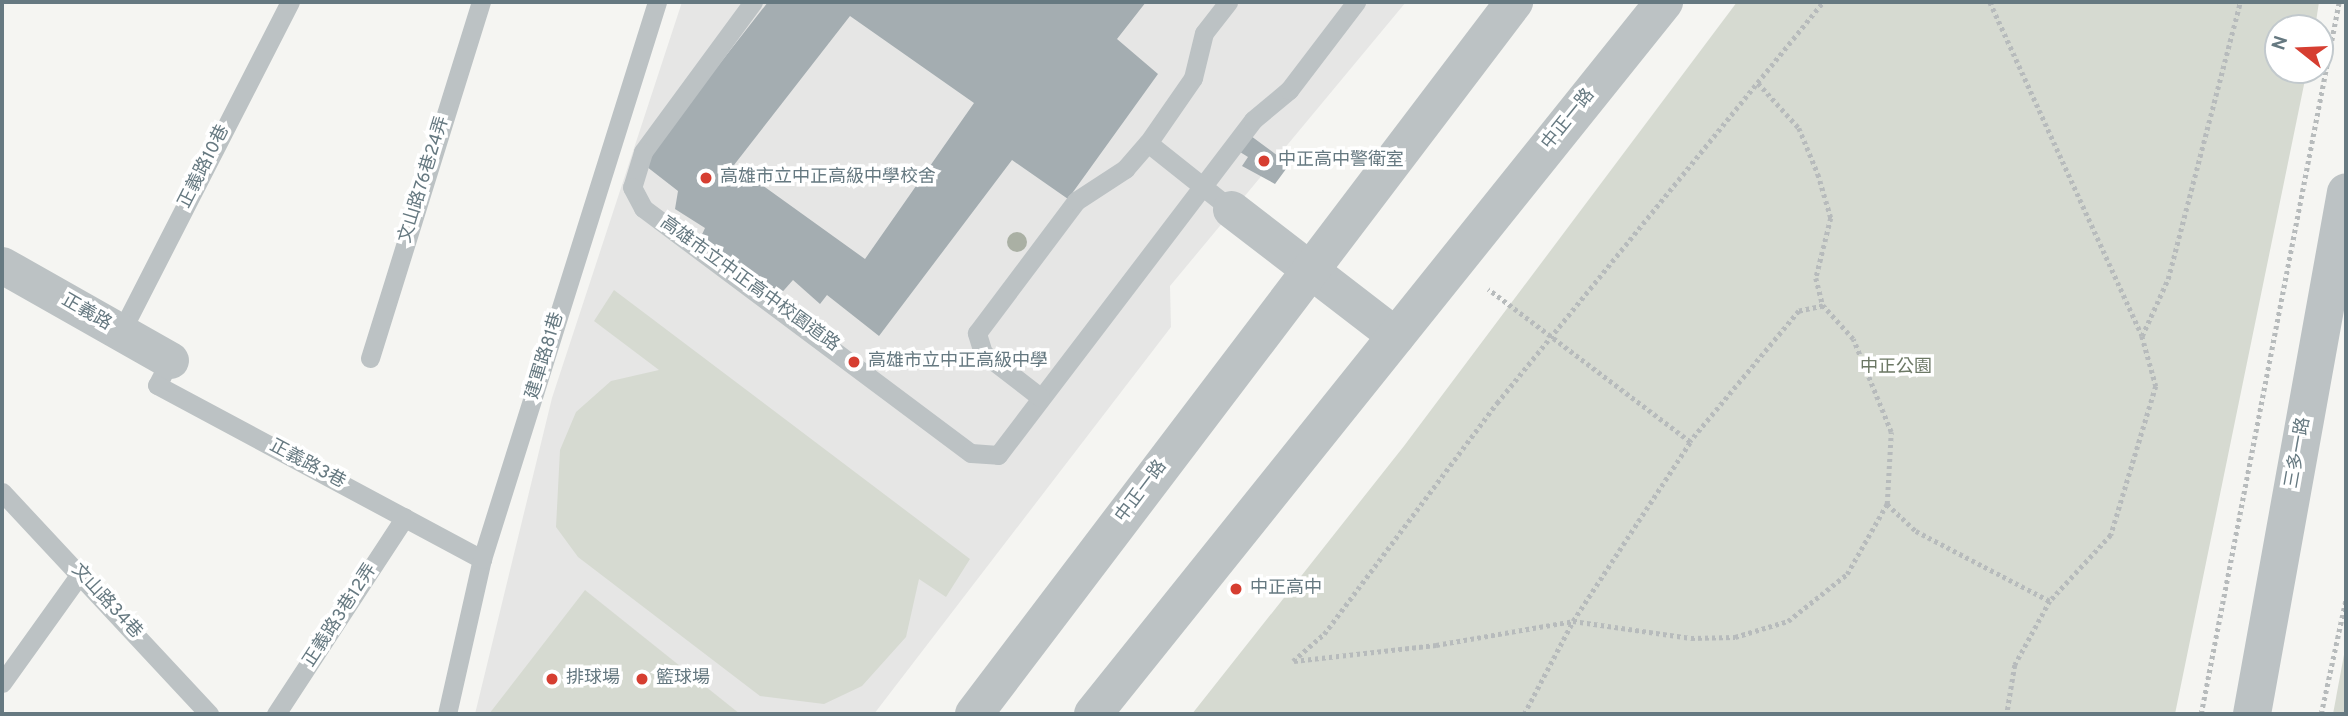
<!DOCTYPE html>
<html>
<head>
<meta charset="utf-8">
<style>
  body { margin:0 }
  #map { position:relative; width:2348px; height:716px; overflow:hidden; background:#f5f5f2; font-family:Overpass,"Noto Sans TC",sans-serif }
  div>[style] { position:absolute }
  .built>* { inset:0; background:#e6e6e5 }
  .green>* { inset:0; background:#d6dad1 }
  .building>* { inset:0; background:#a4adb1 }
  .path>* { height:4.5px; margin-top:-2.25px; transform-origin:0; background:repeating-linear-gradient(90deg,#b7bbbc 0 3.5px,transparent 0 7px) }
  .service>* { height:19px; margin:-9.5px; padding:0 9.5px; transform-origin:9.5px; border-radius:9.5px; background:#bcc2c4 }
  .minor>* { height:37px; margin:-18.5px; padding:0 18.5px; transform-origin:18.5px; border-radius:18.5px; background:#bcc2c4 }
  .tertiary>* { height:38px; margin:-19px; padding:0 19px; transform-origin:19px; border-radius:19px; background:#bcc2c4 }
  .trees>* { width:20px; height:20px; margin:-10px; border-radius:50%; background:#aab0a4 }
  .dots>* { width:19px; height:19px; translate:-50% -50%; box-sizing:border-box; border:4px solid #fff; border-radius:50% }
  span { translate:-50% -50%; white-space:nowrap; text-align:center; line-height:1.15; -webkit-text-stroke:7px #fff; paint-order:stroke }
  .street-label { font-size:18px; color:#667981 }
  .poi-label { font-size:18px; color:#667981 }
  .left { translate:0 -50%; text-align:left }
  .park-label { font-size:18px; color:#6c7865 }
  .frame { position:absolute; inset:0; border:4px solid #667981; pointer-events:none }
  .north { position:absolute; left:2264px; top:14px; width:70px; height:70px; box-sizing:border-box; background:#fff; border:2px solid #c2c9cd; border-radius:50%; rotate:288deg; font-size:19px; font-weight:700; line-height:28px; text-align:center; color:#667981 }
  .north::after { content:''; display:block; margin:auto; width:24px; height:32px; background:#d63e31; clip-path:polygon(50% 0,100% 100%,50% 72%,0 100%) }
</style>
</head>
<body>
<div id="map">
  <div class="built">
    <i style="clip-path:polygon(682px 2px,1406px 2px,1170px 286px,1171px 327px,874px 714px,475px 714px,552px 398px)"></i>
  </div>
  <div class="green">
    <i style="clip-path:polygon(1737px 2px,2319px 2px,2315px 28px,2278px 28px,2278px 70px,2307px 70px,2175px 714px,1192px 714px,1404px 446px)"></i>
    <i style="clip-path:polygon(614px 290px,970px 559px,946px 597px,919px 579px,906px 637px,862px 686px,824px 704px,760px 696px,578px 557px,556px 527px,560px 450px,576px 412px,611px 381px,659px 370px,594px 321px)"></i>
    <i style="clip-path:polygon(585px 590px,740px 714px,489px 714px)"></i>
    <i style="clip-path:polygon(2346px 644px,2346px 714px,2333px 714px)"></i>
  </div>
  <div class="building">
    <i style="clip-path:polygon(evenodd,768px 2px,1146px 2px,1117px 39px,1158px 74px,1068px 199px,1012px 160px,879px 336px,827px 295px,820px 304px,793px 280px,777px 298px,698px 243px,705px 228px,675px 209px,678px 191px,642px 163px,768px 2px,850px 16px,974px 103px,865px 259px,734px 165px,850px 16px)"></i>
    <i style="clip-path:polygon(1251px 136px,1282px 159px,1286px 169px,1275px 184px,1242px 166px,1248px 157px,1240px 152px)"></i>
  </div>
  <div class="path">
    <i style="left:1990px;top:2px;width:367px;rotate:65.5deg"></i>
    <i style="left:2142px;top:336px;width:52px;rotate:74.4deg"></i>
    <i style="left:2156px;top:386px;width:156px;rotate:106.8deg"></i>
    <i style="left:2111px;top:535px;width:90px;rotate:132.7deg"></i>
    <i style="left:1758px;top:83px;width:61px;rotate:47.7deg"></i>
    <i style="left:1799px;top:128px;width:50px;rotate:67.6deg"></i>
    <i style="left:1818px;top:174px;width:46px;rotate:73.5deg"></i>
    <i style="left:1831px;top:218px;width:62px;rotate:104deg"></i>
    <i style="left:1816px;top:278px;width:29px;rotate:76deg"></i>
    <i style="left:2142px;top:336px;width:63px;rotate:-65.5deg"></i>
    <i style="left:2168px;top:279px;width:286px;rotate:-75.4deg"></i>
    <i style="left:1887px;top:504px;width:40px;rotate:43deg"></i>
    <i style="left:1916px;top:531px;width:151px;rotate:27.6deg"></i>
    <i style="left:2050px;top:601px;width:73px;rotate:118.7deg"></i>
    <i style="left:2015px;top:665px;width:50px;rotate:99.3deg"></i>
    <i style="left:1293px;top:661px;width:41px;rotate:-41.1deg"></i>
    <i style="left:1324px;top:634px;width:289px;rotate:-53.2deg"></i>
    <i style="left:1497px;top:403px;width:517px;rotate:-50.89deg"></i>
    <i style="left:1294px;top:661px;width:143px;rotate:-6.4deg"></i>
    <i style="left:1436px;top:645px;width:139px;rotate:-9.9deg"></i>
    <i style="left:1573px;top:621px;width:214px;rotate:-56.8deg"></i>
    <i style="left:1690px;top:442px;width:253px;rotate:-142.9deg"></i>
    <i style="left:1524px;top:714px;width:105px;rotate:-62.2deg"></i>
    <i style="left:1573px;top:621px;width:119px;rotate:8.2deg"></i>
    <i style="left:1691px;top:638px;width:44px;rotate:-1.3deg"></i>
    <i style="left:1735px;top:637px;width:55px;rotate:-16.8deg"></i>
    <i style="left:1788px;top:621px;width:75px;rotate:-38.5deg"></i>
    <i style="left:1847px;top:574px;width:81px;rotate:-60.3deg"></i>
    <i style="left:1887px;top:504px;width:72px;rotate:-86.8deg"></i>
    <i style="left:1891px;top:432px;width:100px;rotate:-112.2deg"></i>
    <i style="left:1853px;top:339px;width:45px;rotate:-132.3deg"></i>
    <i style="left:1823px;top:306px;width:25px;rotate:168deg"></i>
    <i style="left:1799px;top:311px;width:170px;rotate:129.8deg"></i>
    <i style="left:2201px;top:714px;width:725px;rotate:-79.03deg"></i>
    <i style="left:2321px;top:714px;width:119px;rotate:-77.8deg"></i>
  </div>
  <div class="service">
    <i style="left:753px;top:2px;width:186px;rotate:126.3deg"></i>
    <i style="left:643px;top:152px;width:37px;rotate:107deg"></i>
    <i style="left:632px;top:187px;width:24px;rotate:62deg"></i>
    <i style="left:643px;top:208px;width:409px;rotate:36.8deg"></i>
    <i style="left:971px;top:453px;width:27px;rotate:4deg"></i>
    <i style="left:998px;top:455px;width:421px;rotate:-52.7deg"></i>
    <i style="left:1253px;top:120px;width:47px;rotate:-39.8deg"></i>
    <i style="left:1289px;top:90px;width:111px;rotate:-52.7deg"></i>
    <i style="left:1148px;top:143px;width:106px;rotate:38.5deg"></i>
    <i style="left:121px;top:332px;width:371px;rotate:-62.9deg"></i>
    <i style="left:370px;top:358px;width:373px;rotate:-72.7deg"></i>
    <i style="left:170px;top:360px;width:28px;rotate:117deg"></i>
    <i style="left:157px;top:385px;width:369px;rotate:28.2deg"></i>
    <i style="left:1040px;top:397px;width:72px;rotate:-142.3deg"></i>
    <i style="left:983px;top:353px;width:21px;rotate:-107deg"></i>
    <i style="left:977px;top:333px;width:165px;rotate:-53.1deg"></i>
    <i style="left:1076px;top:201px;width:59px;rotate:-33.1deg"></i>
    <i style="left:1125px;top:169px;width:35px;rotate:-49deg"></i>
    <i style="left:1148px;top:143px;width:79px;rotate:-55.3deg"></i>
    <i style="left:1193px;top:78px;width:46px;rotate:-76.3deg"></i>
    <i style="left:1204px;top:33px;width:39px;rotate:-52deg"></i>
    <i style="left:2px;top:492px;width:304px;rotate:47deg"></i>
    <i style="left:2px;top:683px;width:134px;rotate:-54.4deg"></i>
    <i style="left:276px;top:714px;width:235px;rotate:-56.8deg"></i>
    <i style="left:447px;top:714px;width:159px;rotate:-77.3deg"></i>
    <i style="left:482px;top:559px;width:584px;rotate:-72.56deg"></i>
  </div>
  <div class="minor">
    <i style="left:1231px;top:209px;width:208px;rotate:37.6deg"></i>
    <i style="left:2px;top:265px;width:193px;rotate:29.5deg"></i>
  </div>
  <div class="tertiary">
    <i style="left:974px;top:714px;width:894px;rotate:-52.82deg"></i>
    <i style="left:1093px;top:714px;width:913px;rotate:-51.27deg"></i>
    <i style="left:2252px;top:714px;width:530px;rotate:-79.79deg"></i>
  </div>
  <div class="trees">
    <i style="left:1017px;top:242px"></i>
  </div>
  <div class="dots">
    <i style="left:1264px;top:161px;background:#d63e31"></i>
    <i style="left:706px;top:178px;background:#d63e31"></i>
    <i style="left:854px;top:362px;background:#d63e31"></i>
    <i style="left:1236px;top:589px;background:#d63e31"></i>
    <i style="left:552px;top:679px;background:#d63e31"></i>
    <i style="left:642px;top:679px;background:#d63e31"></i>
  </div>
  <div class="street-label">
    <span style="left:1569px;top:120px;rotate:-51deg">中正一路</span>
    <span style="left:205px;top:167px;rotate:-63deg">正義路10巷</span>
    <span style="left:425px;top:180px;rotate:-73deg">文山路76巷24弄</span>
    <span style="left:749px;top:285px;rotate:36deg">高雄市立中正高中校園道路</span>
    <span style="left:86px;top:313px;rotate:30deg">正義路</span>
    <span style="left:546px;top:356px;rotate:-73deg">建軍路81巷</span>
    <span style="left:2299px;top:453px;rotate:-80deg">三多一路</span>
    <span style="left:307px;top:465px;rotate:28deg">正義路3巷</span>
    <span style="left:1142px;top:492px;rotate:-53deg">中正一路</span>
    <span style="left:106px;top:602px;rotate:47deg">文山路34巷</span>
    <span style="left:341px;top:616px;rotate:-57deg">正義路3巷12弄</span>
  </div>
  <div class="poi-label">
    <span class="left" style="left:1278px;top:161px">中正高中警衛室</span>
    <span class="left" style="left:720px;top:178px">高雄市立中正高級中學校舍</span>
    <span class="left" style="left:868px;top:362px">高雄市立中正高級中學</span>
    <span class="left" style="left:1250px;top:589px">中正高中</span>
    <span class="left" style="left:566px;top:679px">排球場</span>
    <span class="left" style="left:656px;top:679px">籃球場</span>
  </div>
  <div class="park-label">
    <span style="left:1896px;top:368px">中正公園</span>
  </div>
  <div class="frame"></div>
  <div class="north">N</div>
</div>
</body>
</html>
